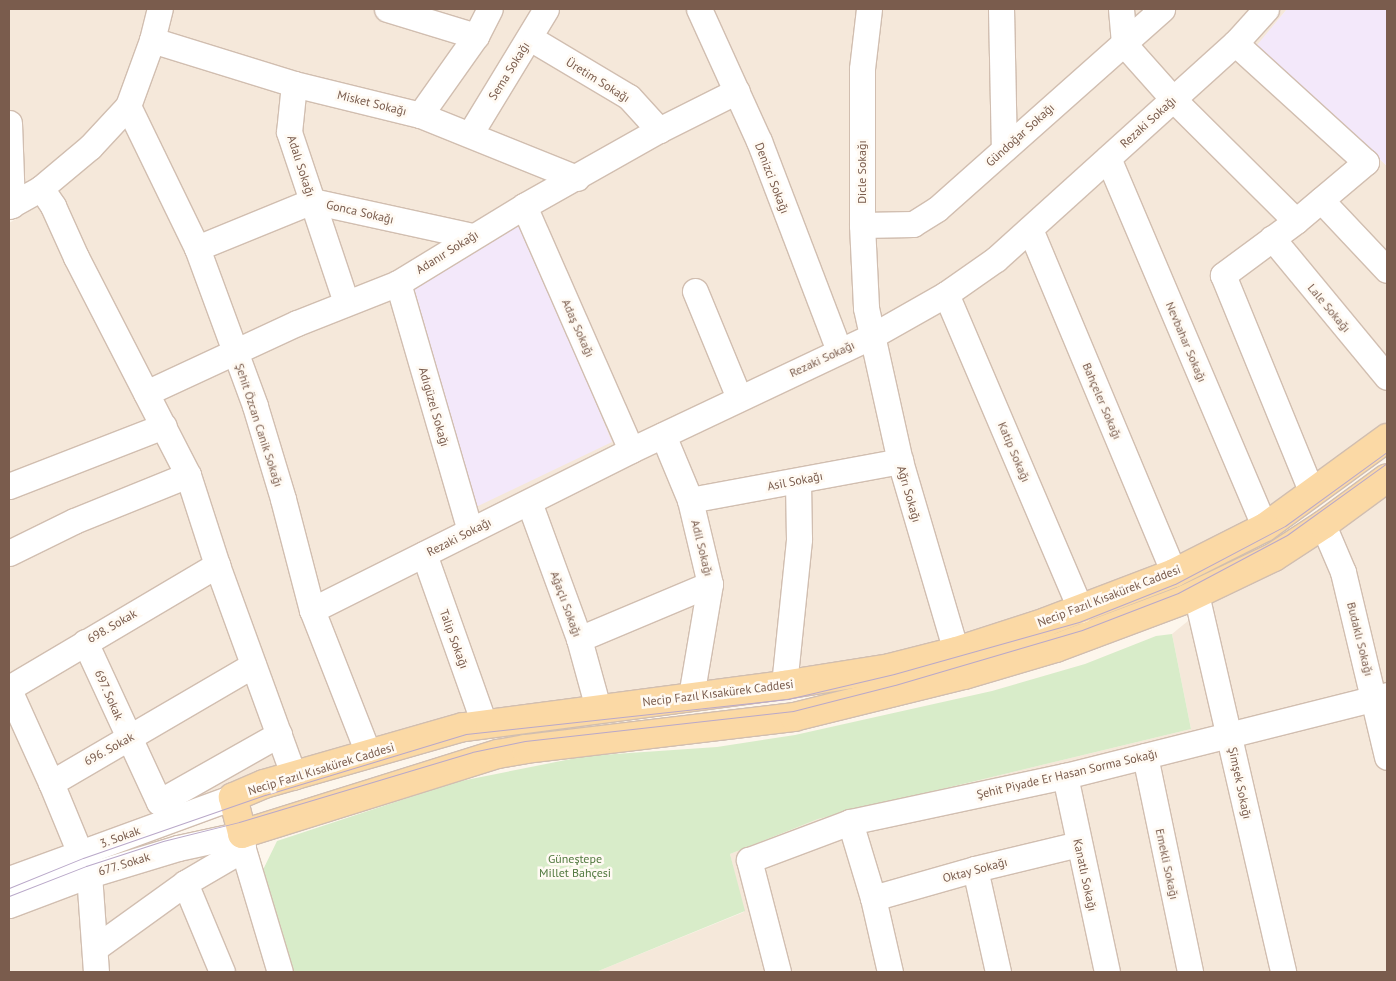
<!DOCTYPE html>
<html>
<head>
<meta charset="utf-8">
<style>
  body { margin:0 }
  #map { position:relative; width:1396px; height:981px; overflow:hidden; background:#fdf6ec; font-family:"PT Sans",sans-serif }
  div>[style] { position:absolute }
  .residential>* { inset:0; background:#f5e8da }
  .education>* { inset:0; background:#f3e8fa }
  .green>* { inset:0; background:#d8ecc9 }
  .roads { filter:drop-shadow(1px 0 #d1beb0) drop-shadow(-1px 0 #d1beb0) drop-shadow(0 1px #d1beb0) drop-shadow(0 -1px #d1beb0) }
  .minor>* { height:25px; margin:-12.5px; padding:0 12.5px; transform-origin:12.5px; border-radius:12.5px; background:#fff }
  .major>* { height:28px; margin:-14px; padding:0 14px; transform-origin:14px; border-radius:14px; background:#fbd9a5 }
  .tram>* { height:1px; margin:-0.5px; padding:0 0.5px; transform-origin:0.5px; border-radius:0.5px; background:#b9a8c9 }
  span { translate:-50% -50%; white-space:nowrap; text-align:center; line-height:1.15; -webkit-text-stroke:5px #fffaf3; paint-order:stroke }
  .street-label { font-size:12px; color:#7a5c4d }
  .park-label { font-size:12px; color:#537a41 }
  .frame { position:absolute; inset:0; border:10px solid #7a5c4d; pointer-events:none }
</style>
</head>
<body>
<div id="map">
  <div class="residential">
    <i style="clip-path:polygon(9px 9px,149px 9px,140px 43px,119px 97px,109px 114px,79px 146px,9px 198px)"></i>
    <i style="clip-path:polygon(173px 9px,1287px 9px,1258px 45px,1387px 166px,1387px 427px,1284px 505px,1184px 556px,962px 640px,813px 670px,450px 716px,223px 789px,9px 871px,9px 223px,42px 204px,126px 126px)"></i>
    <i style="clip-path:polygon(1387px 497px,1387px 972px,596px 972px,744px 912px,730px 854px,818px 819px,1191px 729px,1172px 634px,1221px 594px)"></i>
    <i style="clip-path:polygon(254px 841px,260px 876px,288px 972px,9px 972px,9px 918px,128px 872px)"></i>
  </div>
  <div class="education">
    <i style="clip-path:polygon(1287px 9px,1387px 9px,1387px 166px,1257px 45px)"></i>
    <i style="clip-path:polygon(521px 220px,612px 442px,476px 507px,414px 288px)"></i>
  </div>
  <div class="green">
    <i style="clip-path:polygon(1172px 634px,1191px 729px,818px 819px,730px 854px,745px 911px,596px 972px,288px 972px,260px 876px,277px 841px,456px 782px,586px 756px,717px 747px,795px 735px,992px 691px,1085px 664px,1156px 636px)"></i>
  </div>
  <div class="roads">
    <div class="minor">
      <i style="left:387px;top:9px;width:93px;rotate:16.9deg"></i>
      <i style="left:699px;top:9px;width:145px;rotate:65.6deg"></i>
      <i style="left:759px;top:141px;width:224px;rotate:69.1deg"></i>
      <i style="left:869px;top:9px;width:60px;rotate:96.7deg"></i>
      <i style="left:862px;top:69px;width:156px;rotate:90deg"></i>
      <i style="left:862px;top:225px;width:83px;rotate:87.2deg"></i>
      <i style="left:866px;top:308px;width:157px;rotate:77.5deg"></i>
      <i style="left:900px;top:461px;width:198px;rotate:73.6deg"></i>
      <i style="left:1001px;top:9px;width:140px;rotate:88.8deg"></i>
      <i style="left:1121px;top:9px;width:35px;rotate:85deg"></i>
      <i style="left:1124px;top:44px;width:74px;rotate:48.3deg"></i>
      <i style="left:1173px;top:99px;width:173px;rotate:44.8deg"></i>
      <i style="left:530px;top:38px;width:115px;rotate:30.8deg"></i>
      <i style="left:629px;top:97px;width:45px;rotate:47.7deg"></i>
      <i style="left:152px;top:40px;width:149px;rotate:17.2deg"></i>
      <i style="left:294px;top:84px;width:130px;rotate:13.8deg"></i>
      <i style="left:420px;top:115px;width:169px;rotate:21.9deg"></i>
      <i style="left:1235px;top:43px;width:177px;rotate:42.3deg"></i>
      <i style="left:1366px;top:162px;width:92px;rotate:139.9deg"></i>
      <i style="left:1296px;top:221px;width:91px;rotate:143.5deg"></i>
      <i style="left:1223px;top:275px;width:235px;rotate:67.8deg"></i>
      <i style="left:294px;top:84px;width:48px;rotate:95.9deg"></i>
      <i style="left:289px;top:132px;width:179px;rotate:71.5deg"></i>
      <i style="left:128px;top:106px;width:158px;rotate:64.1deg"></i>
      <i style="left:197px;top:248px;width:168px;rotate:69.8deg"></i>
      <i style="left:255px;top:406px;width:97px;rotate:73.2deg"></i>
      <i style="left:283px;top:499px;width:115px;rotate:75.4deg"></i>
      <i style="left:312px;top:610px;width:154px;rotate:68.6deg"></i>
      <i style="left:420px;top:115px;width:97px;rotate:-54.7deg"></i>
      <i style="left:476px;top:36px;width:30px;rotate:-63deg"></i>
      <i style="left:9px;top:123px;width:82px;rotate:87.9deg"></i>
      <i style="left:470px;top:134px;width:146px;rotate:-58.7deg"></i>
      <i style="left:1108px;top:158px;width:401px;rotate:67deg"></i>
      <i style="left:41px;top:188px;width:22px;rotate:56deg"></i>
      <i style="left:53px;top:206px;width:56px;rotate:65.7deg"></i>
      <i style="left:76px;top:257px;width:245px;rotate:62.8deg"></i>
      <i style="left:188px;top:475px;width:95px;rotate:72.1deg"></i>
      <i style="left:217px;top:565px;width:225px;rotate:70deg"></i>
      <i style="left:1321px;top:200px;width:96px;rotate:46.7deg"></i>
      <i style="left:9px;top:206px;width:37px;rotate:-29deg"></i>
      <i style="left:41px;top:188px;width:64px;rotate:-39.9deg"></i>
      <i style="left:90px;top:147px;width:56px;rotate:-47.2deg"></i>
      <i style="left:128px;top:106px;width:70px;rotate:-70deg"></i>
      <i style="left:152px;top:40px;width:32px;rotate:-76deg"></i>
      <i style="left:524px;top:206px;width:266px;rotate:66.3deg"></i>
      <i style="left:862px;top:225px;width:51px;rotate:-1.1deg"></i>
      <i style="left:913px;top:224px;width:28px;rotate:-32deg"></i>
      <i style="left:937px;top:209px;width:301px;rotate:-41.6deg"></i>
      <i style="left:1030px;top:229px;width:373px;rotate:67.3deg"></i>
      <i style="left:1272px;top:238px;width:180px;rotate:50.4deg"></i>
      <i style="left:197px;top:248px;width:124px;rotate:-22.2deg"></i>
      <i style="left:312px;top:201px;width:164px;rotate:12.3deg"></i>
      <i style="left:398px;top:283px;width:258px;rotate:73.8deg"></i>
      <i style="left:695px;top:291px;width:116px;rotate:67.6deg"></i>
      <i style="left:946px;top:294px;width:344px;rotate:66.9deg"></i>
      <i style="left:146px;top:393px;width:166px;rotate:-24.9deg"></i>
      <i style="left:297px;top:323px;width:109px;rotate:-21.6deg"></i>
      <i style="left:398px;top:283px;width:148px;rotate:-31.4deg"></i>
      <i style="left:524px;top:206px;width:155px;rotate:-29.4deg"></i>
      <i style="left:659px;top:130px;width:87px;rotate:-26.6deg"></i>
      <i style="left:663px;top:435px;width:70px;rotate:67.4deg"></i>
      <i style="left:690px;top:500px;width:86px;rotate:76.6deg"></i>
      <i style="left:710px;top:584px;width:114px;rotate:99.6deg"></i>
      <i style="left:9px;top:486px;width:166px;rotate:-21.2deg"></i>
      <i style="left:690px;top:500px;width:214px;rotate:-10.5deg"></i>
      <i style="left:529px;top:502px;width:146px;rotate:69.9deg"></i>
      <i style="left:579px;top:639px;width:72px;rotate:74.6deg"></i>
      <i style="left:1323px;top:525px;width:51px;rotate:66.9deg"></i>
      <i style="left:1343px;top:572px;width:190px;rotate:76.6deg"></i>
      <i style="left:9px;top:553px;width:72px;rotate:-26.2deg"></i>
      <i style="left:74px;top:521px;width:123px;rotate:-22deg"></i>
      <i style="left:424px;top:554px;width:179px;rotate:70.5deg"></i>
      <i style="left:1196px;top:594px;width:388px;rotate:77deg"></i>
      <i style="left:312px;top:610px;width:357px;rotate:-26.6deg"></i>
      <i style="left:631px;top:450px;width:267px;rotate:-25.3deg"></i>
      <i style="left:872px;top:336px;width:85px;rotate:-29.6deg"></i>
      <i style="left:946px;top:294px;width:61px;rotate:-35deg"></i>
      <i style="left:996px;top:259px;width:326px;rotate:-42.1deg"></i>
      <i style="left:1238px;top:40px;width:42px;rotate:-47.9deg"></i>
      <i style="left:579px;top:639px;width:142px;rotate:-22.8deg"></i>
      <i style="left:85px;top:642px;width:176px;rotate:65.2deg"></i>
      <i style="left:159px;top:802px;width:138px;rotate:-29.5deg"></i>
      <i style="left:784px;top:685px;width:147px;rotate:-84.1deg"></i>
      <i style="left:799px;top:539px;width:58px;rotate:-91deg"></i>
      <i style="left:9px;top:688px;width:242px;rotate:-30.6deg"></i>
      <i style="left:9px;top:690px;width:102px;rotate:65.7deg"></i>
      <i style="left:1145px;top:756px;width:221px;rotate:78.2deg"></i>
      <i style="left:1065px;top:776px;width:200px;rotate:77.9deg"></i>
      <i style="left:850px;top:822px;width:79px;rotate:73.2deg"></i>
      <i style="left:873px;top:898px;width:76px;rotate:77.1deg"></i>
      <i style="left:975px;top:869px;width:106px;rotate:77.4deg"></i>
      <i style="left:9px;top:879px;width:239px;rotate:-20.1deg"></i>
      <i style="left:185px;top:883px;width:96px;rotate:67.4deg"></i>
      <i style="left:873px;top:898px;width:106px;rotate:-15.9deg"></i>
      <i style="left:975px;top:869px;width:106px;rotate:-13.6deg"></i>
      <i style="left:9px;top:905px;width:85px;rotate:-20.6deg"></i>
      <i style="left:89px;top:875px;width:93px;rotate:-16.9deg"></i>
      <i style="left:178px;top:848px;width:66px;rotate:-12.3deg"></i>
      <i style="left:242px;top:834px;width:15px;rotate:86deg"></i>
      <i style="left:243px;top:849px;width:128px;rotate:73.3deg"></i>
      <i style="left:95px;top:948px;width:111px;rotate:-35.8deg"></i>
      <i style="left:185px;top:883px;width:67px;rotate:-30.4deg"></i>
      <i style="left:96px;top:972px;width:97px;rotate:-94.1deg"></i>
      <i style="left:89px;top:875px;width:100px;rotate:-112.4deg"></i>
      <i style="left:51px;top:783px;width:234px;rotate:-30.3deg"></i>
      <i style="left:778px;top:972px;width:116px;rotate:-104.5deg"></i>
      <i style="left:749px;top:860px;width:108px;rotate:-20.6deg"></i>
      <i style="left:850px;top:822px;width:220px;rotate:-12.1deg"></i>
      <i style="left:1065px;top:776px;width:332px;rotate:-14.1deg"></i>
    </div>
    <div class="major">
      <i style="left:1387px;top:438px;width:151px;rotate:143.9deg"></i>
      <i style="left:1265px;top:527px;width:102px;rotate:153.2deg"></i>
      <i style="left:1174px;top:573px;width:137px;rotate:159.1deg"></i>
      <i style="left:1046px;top:622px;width:95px;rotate:162.1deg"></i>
      <i style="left:956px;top:651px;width:68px;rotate:165.6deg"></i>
      <i style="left:890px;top:668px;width:107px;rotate:170.9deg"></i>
      <i style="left:784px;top:685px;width:324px;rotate:172.5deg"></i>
      <i style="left:463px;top:727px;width:207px;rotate:164deg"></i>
      <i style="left:264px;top:784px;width:34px;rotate:157deg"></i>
      <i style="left:233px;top:797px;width:38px;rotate:76deg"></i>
      <i style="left:242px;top:834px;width:268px;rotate:-17.4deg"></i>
      <i style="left:498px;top:754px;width:28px;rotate:-10deg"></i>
      <i style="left:526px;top:749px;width:270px;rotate:-6.8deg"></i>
      <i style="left:794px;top:717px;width:175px;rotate:-13.9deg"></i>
      <i style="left:964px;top:675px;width:96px;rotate:-16.4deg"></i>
      <i style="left:1056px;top:648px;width:137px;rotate:-20.6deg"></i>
      <i style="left:1184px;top:600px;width:100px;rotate:-25.5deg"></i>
      <i style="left:1274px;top:557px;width:59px;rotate:-33.1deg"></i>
      <i style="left:1323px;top:525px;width:79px;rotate:-36.3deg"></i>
    </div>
  </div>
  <div class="tram">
    <i style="left:9px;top:888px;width:80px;rotate:-22.1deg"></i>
    <i style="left:83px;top:858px;width:193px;rotate:-19.1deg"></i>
    <i style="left:265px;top:795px;width:210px;rotate:-16.9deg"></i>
    <i style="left:466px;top:734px;width:324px;rotate:-6.2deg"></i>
    <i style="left:788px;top:699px;width:109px;rotate:-13.3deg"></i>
    <i style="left:894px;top:674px;width:192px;rotate:-15.7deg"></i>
    <i style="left:1079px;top:622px;width:103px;rotate:-21.6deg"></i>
    <i style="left:1175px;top:584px;width:124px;rotate:-27.8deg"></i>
    <i style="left:1285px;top:526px;width:126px;rotate:-36deg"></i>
    <i style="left:9px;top:896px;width:83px;rotate:-21.3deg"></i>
    <i style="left:86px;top:866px;width:81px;rotate:-18deg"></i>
    <i style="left:163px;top:841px;width:78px;rotate:-14deg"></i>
    <i style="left:239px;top:822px;width:243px;rotate:-16.7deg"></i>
    <i style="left:472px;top:752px;width:54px;rotate:-11.7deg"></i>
    <i style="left:525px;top:741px;width:270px;rotate:-6.4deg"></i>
    <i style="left:793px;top:711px;width:105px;rotate:-14.3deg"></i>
    <i style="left:895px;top:685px;width:195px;rotate:-16.4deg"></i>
    <i style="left:1082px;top:630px;width:103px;rotate:-21.1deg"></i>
    <i style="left:1178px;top:593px;width:123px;rotate:-28deg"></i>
    <i style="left:1287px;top:535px;width:123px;rotate:-35.8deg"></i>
  </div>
  <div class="street-label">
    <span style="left:509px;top:71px;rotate:-58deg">Sema Sokağı</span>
    <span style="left:598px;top:80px;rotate:32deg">Üretim Sokağı</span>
    <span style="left:372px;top:103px;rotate:14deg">Misket Sokağı</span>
    <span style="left:1148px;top:122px;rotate:-42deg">Rezaki Sokağı</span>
    <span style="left:1020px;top:135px;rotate:-42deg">Gündoğar Sokağı</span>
    <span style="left:301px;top:166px;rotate:72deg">Adalı Sokağı</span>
    <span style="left:862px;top:172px;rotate:-90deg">Dicle Sokağı</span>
    <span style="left:772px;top:178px;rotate:69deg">Denizci Sokağı</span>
    <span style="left:360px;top:212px;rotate:13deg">Gonca Sokağı</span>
    <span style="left:447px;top:252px;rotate:-32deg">Adanır Sokağı</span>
    <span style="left:1329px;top:308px;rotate:50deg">Lale Sokağı</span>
    <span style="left:578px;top:328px;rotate:66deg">Adaş Sokağı</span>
    <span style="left:1186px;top:342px;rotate:67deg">Nevbahar Sokağı</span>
    <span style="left:822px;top:359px;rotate:-25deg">Rezaki Sokağı</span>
    <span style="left:1102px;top:401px;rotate:67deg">Bahçeler Sokağı</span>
    <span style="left:434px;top:407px;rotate:74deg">Adıgüzel Sokağı</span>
    <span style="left:259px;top:425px;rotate:72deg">Şehit Özcan Canik Sokağı</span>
    <span style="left:1014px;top:452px;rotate:67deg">Katip Sokağı</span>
    <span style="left:795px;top:481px;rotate:-11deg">Asil Sokağı</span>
    <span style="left:909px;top:494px;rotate:74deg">Ağrı Sokağı</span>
    <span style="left:459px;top:537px;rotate:-27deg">Rezaki Sokağı</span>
    <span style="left:702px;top:548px;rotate:76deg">Adil Sokağı</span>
    <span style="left:1109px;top:596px;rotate:-21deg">Necip Fazıl Kısakürek Caddesi</span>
    <span style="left:566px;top:604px;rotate:70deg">Ağaçlı Sokağı</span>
    <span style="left:112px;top:626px;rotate:-30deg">698. Sokak</span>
    <span style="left:454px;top:639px;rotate:70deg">Talip Sokağı</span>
    <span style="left:1360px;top:639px;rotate:76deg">Budaklı Sokağı</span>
    <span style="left:718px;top:693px;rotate:-7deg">Necip Fazıl Kısakürek Caddesi</span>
    <span style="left:109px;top:695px;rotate:66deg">697. Sokak</span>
    <span style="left:109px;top:749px;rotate:-29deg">696. Sokak</span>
    <span style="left:321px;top:769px;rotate:-17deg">Necip Fazıl Kısakürek Caddesi</span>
    <span style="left:1067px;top:774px;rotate:-13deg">Şehit Piyade Er Hasan Sorma Sokağı</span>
    <span style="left:1240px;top:783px;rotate:78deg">Şimşek Sokağı</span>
    <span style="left:120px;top:837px;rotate:-20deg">3. Sokak</span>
    <span style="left:124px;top:864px;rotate:-17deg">677. Sokak</span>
    <span style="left:1167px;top:864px;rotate:78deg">Emekli Sokağı</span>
    <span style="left:975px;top:870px;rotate:-15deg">Oktay Sokağı</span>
    <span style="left:1085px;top:875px;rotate:78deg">Kanatlı Sokağı</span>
  </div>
  <div class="park-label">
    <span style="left:575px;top:866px">Güneştepe<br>Millet Bahçesi</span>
  </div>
  <div class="frame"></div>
</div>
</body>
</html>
